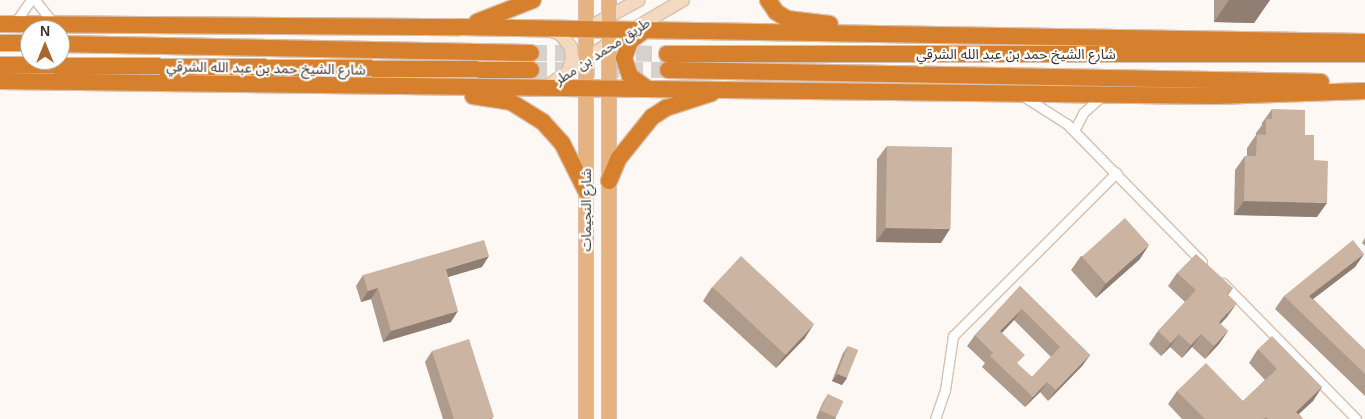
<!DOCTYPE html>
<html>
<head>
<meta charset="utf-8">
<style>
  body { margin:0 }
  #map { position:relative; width:1365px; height:419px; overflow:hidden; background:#fef8f5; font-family:Helvetica,"Noto Sans Arabic",sans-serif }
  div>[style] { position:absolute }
  .highway-tunnel>* { height:16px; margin-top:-8px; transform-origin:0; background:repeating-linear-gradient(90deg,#d7d1cd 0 16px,transparent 0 24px) }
  .roads { filter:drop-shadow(1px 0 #d8c0ae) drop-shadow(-1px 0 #d8c0ae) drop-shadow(0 1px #d8c0ae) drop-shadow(0 -1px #d8c0ae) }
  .street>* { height:9px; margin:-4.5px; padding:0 4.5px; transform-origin:4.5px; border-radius:4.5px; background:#fff }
  .secondary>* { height:12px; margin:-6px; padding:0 6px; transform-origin:6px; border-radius:6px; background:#f3d9c0 }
  .primary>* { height:14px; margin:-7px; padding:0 7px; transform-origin:7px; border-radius:7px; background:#e6b280 }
  .highway>* { height:16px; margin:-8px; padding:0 8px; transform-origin:8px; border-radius:8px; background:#d67f2c }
  .wall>* { inset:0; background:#af9b8b }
  .shaded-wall>* { inset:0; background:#8f7e71 }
  .building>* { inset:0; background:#ccb4a2; transform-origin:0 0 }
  span { translate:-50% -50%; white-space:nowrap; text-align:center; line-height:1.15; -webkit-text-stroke:4.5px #fff; paint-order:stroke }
  .street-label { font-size:14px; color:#3c332b }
  .north { position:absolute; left:20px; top:20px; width:50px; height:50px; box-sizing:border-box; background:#fff; border:1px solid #b1adaa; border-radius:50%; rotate:0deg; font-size:14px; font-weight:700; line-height:20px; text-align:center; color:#3c332b }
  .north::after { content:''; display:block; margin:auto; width:18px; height:22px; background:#a7682f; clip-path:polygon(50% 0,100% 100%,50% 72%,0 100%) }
</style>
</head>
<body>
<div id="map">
  <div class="highway-tunnel">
    <i style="left:531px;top:53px;width:57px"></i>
    <i style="left:612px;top:53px;width:55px;rotate:1deg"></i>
    <i style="left:531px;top:70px;width:137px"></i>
  </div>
  <div class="roads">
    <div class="street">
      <i style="left:35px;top:0;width:29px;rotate:52deg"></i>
      <i style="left:14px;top:24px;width:29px;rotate:-55deg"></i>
      <i style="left:1026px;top:98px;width:49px;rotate:32.4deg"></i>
      <i style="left:1067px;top:124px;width:193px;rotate:45.6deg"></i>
      <i style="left:1074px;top:131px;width:20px;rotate:-63deg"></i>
      <i style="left:1083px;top:113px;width:24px;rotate:-42deg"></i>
      <i style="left:1223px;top:283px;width:190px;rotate:45.6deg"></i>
      <i style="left:935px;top:419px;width:31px;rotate:-71deg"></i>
      <i style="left:945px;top:390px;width:55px;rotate:-81.6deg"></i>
      <i style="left:953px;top:336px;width:231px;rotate:-45deg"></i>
    </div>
    <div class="secondary">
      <i style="left:586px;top:29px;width:60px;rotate:-28.7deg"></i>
      <i style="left:549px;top:30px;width:12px;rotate:20deg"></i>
      <i style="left:560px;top:34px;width:17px;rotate:50deg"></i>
      <i style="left:571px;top:47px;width:11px;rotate:85deg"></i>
      <i style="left:572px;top:58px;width:15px;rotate:106deg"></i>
      <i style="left:546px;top:87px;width:75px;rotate:-34.7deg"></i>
      <i style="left:608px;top:44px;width:87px;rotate:-30.4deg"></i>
    </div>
    <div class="primary">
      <i style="left:586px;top:0;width:419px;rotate:90deg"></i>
      <i style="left:609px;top:0;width:419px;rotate:90deg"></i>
    </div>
    <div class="highway">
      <i style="left:768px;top:0;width:14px;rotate:56deg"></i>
      <i style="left:776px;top:12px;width:13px;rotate:32deg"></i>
      <i style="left:787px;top:19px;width:43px;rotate:6.6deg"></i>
      <i style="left:477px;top:22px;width:60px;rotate:-21.4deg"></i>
      <i style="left:0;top:24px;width:460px;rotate:0.4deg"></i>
      <i style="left:460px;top:27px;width:905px;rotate:0.95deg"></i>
      <i style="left:645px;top:30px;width:19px;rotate:144deg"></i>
      <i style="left:630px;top:41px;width:18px;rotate:109deg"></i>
      <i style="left:624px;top:58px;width:19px;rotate:72deg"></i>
      <i style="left:630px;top:76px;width:19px;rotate:36deg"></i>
      <i style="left:0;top:43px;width:30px"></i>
      <i style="left:60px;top:44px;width:471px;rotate:1.1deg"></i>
      <i style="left:667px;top:54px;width:698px"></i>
      <i style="left:0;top:65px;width:531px;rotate:0.54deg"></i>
      <i style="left:668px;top:70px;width:653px;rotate:1.05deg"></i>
      <i style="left:0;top:81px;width:1216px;rotate:0.71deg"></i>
      <i style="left:1216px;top:96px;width:149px;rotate:-1.9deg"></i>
      <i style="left:473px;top:96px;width:38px;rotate:9deg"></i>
      <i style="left:511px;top:102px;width:38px;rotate:32deg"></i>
      <i style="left:543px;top:122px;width:28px;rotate:48deg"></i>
      <i style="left:562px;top:143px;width:54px;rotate:63.4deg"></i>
      <i style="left:609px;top:181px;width:25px;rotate:-67deg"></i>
      <i style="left:619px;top:158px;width:53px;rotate:-51.2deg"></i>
      <i style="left:652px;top:117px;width:17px;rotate:-33deg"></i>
      <i style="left:666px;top:108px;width:48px;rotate:-18.1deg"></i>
    </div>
  </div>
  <div class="wall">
    <i style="clip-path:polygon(1214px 0,1270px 0,1254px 23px,1214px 22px)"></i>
    <i style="clip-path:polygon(1272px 109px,1305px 135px,1314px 160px,1317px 217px,1234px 215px,1235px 170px,1245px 156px,1247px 156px,1247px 148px,1256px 135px,1256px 133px,1262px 125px,1262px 123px)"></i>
    <i style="clip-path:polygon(887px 146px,941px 243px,876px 242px,877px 159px)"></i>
    <i style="clip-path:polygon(1365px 238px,1365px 246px,1362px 243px)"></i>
    <i style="clip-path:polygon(1364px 254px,1355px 267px,1313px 299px,1365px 350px,1365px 396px,1275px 309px,1284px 296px)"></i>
    <i style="clip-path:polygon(1081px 256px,1140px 259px,1096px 298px,1071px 270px)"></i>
    <i style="clip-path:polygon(482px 267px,448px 277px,451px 322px,383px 342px,371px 299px,361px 302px,356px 286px,363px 275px)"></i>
    <i style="clip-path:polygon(1177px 273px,1233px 288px,1228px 295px,1227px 317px,1220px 324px,1228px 331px,1219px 344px,1205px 359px,1192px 347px,1182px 358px,1170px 347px,1161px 356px,1149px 344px,1158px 331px,1185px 302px,1168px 286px)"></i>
    <i style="clip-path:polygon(evenodd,1020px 286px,1090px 355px,1082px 366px,1048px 401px,1040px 392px,1025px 407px,982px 367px,985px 363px,967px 346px,975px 335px,1020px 286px,1014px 320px,1051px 357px,1032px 377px,1018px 365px,1002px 333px,1014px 320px)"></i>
    <i style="clip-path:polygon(712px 287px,805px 338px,776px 368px,703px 301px)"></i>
    <i style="clip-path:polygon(848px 346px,847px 378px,842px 385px,832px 381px,843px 353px)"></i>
    <i style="clip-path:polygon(1258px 349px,1322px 387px,1313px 401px,1299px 414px,1303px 419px,1182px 419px,1168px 404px,1177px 391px,1243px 401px,1265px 380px,1249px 363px)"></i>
    <i style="clip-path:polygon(432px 351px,493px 419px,443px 419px,425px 362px)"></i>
    <i style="clip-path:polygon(828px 394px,836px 418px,835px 419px,818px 419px,816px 418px,823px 402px)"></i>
  </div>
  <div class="shaded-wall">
    <i style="clip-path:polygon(1229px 0,1270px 0,1254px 23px,1214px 22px)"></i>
    <i style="clip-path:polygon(1244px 201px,1327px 203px,1317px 217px,1234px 215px)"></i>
    <i style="clip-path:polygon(886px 228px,950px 229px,941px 243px,876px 242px)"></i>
    <i style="clip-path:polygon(1149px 245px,1140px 259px,1096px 298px,1105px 284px)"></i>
    <i style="clip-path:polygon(1364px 254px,1355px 267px,1300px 309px,1309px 296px)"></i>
    <i style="clip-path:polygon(489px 256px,482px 267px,438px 280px,446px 269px)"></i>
    <i style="clip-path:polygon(378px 288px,371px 299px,361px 302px,368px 291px)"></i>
    <i style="clip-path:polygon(1237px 303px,1227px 317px,1209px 336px,1219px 322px)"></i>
    <i style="clip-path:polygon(1022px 309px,1014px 320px,993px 342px,1000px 331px)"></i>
    <i style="clip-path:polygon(458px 311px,451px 322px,383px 342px,391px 331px)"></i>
    <i style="clip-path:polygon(814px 324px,805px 338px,776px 368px,785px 355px)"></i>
    <i style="clip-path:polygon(1228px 331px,1219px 344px,1205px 359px,1214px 346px)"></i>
    <i style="clip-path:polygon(1179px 334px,1170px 347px,1161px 356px,1171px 343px)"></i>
    <i style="clip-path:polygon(1201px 334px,1192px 347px,1182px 358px,1191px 345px)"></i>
    <i style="clip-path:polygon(1090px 355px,1082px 366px,1048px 401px,1056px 390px)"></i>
    <i style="clip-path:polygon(838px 374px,847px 378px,842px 385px,832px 381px)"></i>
    <i style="clip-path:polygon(1047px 382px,1040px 392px,1025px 407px,1033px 397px)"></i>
    <i style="clip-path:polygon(1322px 387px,1313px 401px,1293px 419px,1296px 412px)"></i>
  </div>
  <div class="building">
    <i style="clip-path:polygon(1272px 109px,1305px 110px,1305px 135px,1314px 135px,1314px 160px,1328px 161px,1327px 203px,1244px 201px,1245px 156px,1256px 156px,1257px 134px,1266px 135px,1266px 119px,1272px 119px)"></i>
    <i style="left:887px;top:146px;width:65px;height:82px;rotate:1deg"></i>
    <i style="left:1125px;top:218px;width:36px;height:58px;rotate:48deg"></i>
    <i style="clip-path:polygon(484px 240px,489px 256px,446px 269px,458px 311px,391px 331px,378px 288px,368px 291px,363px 275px)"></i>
    <i style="clip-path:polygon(1353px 240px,1364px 254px,1309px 296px,1365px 350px,1365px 374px,1284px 296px)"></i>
    <i style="clip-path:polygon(1196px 254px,1233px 288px,1227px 294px,1237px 303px,1219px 322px,1228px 331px,1214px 346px,1201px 334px,1191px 345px,1179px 334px,1171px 343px,1158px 331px,1196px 290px,1177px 273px)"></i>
    <i style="left:741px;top:256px;width:100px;height:42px;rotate:43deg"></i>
    <i style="clip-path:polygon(evenodd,1020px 286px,1090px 355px,1056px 390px,1047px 382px,1033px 397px,990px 356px,993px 353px,975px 335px,1020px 286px,1022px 309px,1060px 347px,1032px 377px,1017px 363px,1025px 355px,1000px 331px,1022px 309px)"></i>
    <i style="clip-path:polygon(1272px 336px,1322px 387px,1296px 412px,1303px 419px,1268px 419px,1266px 417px,1263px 419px,1205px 419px,1177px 391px,1206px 363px,1243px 401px,1277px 369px,1258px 349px)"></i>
    <i style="clip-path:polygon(469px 339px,494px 417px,489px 419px,454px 419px,432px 351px)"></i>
    <i style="left:848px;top:346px;width:11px;height:30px;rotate:22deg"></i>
    <i style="left:828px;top:394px;width:17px;height:18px;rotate:25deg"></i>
  </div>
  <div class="street-label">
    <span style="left:602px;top:51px;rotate:-33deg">طريق محمد بن مطر</span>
    <span style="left:1016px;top:54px">شارع الشيخ حمد بن عبد الله الشرقي</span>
    <span style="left:266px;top:68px;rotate:1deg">شارع الشيخ حمد بن عبد الله الشرقي</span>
    <span style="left:586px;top:210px;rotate:-90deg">شارع النجيمات</span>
  </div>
  <div class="north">N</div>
</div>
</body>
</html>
